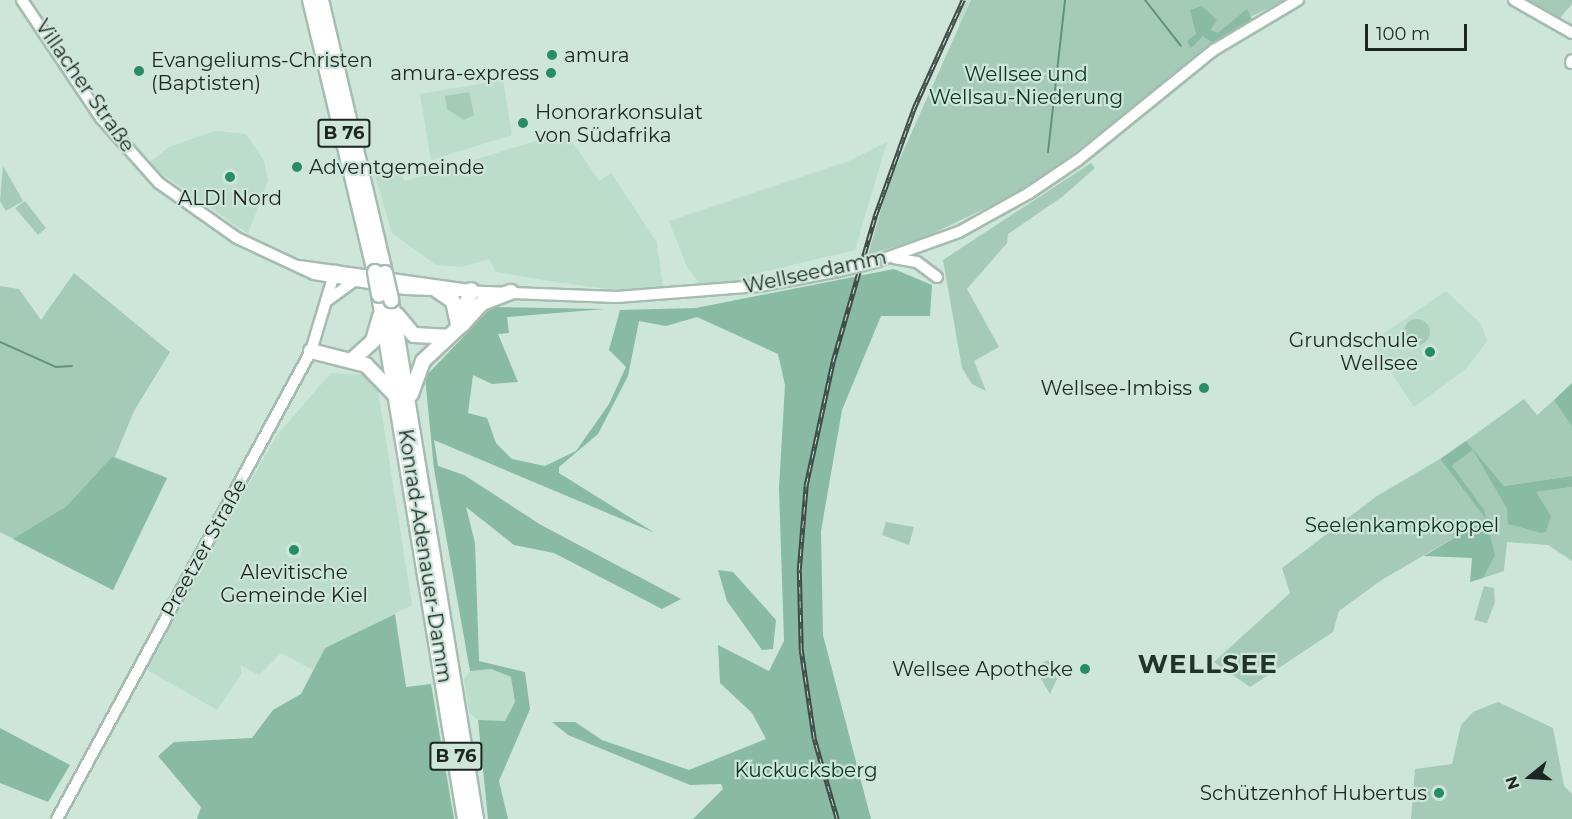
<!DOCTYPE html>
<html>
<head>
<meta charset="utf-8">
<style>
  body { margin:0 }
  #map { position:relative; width:1572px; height:819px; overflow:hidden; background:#cde6d9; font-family:Montserrat,sans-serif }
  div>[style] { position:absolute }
  .built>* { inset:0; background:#bcdccc; transform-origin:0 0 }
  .green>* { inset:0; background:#a5cab8 }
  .round { border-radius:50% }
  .forest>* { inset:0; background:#89baa3 }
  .stream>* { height:2px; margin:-1px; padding:0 1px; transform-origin:1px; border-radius:1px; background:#63927c }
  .roads { filter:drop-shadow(2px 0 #a5bcb0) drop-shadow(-2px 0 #a5bcb0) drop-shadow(0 2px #a5bcb0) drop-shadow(0 -2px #a5bcb0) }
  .secondary>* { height:10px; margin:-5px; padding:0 5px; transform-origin:5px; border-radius:5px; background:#fff }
  .highway>* { height:14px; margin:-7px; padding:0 7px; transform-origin:7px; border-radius:7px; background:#fff }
  .rail>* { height:4.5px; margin-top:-2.25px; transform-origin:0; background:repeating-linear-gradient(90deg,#cde6d9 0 7px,#404d47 0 14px); box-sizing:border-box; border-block:2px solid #404d47 }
  .bridges { filter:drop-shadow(2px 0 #a5bcb0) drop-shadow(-2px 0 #a5bcb0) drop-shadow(0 2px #a5bcb0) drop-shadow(0 -2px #a5bcb0) }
  .secondary-bridge>* { height:10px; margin:-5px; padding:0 5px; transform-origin:5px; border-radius:5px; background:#fff }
  .highway-bridge>* { height:14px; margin:-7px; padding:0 7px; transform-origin:7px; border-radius:7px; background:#fff }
  .dots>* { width:16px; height:16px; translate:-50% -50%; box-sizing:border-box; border:3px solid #cde6d9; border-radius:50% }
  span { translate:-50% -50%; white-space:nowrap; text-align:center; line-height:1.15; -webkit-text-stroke:4.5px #cde6d9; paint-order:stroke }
  .shield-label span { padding:2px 4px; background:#cde6d9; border:2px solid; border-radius:4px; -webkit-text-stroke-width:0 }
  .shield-label { font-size:18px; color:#1d2622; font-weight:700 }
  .poi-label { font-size:20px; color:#1d2622 }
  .left { translate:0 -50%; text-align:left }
  .right { translate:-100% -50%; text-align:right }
  .park-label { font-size:20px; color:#093424 }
  .street-label { font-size:20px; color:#1d2622 }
  .district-label { font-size:26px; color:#20342b; font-weight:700; letter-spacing:1.5px }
  .north { position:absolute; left:1500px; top:747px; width:60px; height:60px; -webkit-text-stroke:4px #cde6d9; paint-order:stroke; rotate:252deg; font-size:16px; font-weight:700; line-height:24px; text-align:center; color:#1d2622 }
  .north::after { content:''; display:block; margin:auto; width:21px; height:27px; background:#1d2622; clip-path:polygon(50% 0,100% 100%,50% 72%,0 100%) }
  .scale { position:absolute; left:1365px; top:24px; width:102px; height:27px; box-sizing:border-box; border:3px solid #1d2622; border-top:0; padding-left:8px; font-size:18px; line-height:21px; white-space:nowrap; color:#1d2622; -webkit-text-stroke:4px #cde6d9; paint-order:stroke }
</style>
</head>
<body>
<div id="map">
  <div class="built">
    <i style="left:959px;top:0;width:10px;height:113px"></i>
    <i style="clip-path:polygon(503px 80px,512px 135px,431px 160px,420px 94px)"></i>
    <i style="clip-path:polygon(215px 131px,246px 134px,264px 161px,268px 180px,248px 234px,148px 164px,169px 147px)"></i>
    <i style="clip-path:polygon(566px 132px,599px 181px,611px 173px,657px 243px,663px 287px,623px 291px,555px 282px,496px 272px,489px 259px,461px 267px,436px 265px,392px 233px,375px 176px,400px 170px,404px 181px)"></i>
    <i style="clip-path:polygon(887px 142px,855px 250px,750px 275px,749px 280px,700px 284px,687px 267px,669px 221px,849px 161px)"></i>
    <i style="clip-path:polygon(1446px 291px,1481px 324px,1487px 341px,1466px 369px,1414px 407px,1371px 342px)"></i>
    <i style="clip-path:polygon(331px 373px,365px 375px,378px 390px,412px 605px,325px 648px,313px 670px,281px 653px,259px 675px,240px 665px,242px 673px,217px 710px,144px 668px,277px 435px)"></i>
    <i style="clip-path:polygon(491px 669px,511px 677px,515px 702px,505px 721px,478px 720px,469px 712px,464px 679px,470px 671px)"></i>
  </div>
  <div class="green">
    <i style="clip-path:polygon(971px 0,1287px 0,1252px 16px,1028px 188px,923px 238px,868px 255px,888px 185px)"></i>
    <i style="clip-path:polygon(1527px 0,1572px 0,1572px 4px,1559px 19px)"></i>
    <i style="clip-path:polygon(469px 92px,474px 115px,464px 120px,447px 109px,445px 96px)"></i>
    <i style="clip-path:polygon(1091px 163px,1095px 168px,1062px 197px,1008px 234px,1007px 243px,967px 289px,999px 347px,974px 361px,986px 391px,972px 384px,962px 368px,943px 260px)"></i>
    <i style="clip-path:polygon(3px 166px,23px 201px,6px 211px,0 201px)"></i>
    <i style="clip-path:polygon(25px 201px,46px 228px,38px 235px,15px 208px)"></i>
    <i style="clip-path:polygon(74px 273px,170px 352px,134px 411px,115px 457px,167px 478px,113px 590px,0 532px,0 286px,19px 289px,41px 320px)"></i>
    <i class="round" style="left:1404px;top:319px;width:26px;height:26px"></i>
    <i style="clip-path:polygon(1524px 399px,1537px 415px,1554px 400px,1572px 427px,1572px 476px,1504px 486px,1476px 454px,1507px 509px,1509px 524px,1540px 533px,1535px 492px,1572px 487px,1572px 561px,1548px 545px,1507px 542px,1504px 571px,1483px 578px,1486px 519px,1380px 581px,1339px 611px,1333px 632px,1250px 687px,1214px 662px,1290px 593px,1282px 568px,1377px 496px,1440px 459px,1484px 516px,1451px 467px,1473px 450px,1466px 441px)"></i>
    <i style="clip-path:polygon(886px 522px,914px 527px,909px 545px,882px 535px)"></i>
    <i style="clip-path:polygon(1484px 586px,1494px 588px,1495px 602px,1487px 623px,1474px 620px)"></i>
    <i style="clip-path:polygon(1048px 660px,1057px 679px,1050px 694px,1034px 667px)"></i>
    <i style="clip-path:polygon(1498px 702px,1553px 728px,1564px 786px,1572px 794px,1572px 819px,1411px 819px,1415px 769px,1452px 764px,1461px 725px,1473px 712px)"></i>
  </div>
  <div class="forest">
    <i style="clip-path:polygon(1202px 6px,1217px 20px,1210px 30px,1218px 33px,1247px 9px,1252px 20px,1217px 46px,1203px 36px,1191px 48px,1187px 41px,1196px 34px,1190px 10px)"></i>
    <i style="clip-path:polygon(894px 269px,932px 285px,930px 316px,881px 316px,842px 410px,821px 531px,823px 635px,871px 819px,693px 819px,723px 789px,721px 784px,690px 785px,568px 735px,552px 722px,575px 722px,602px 740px,689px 770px,766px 739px,752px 713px,720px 683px,718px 645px,769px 671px,784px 641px,779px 488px,785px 385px,778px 354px,697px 317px,666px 326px,639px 321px,628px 376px,598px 434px,559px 467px,559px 473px,655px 533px,434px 440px,438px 466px,464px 475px,541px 525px,681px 599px,662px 609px,554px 553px,514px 545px,466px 507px,475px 543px,479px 661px,525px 672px,530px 709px,499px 781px,508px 819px,488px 819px,478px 720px,505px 721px,515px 702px,511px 677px,491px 669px,470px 671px,434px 469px,425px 377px,492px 307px,605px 309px,507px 317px,509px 333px,498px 334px,518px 382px,492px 384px,473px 375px,468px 413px,487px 418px,496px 443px,512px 459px,545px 466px,576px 451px,609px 404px,626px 367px,609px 350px,620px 310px,696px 308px)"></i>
    <i style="clip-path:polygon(1572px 383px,1572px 427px,1554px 400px)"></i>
    <i style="clip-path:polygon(1466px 441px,1504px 486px,1572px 476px,1572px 487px,1536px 492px,1551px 516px,1546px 532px,1540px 533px,1508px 524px,1507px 509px,1473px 450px,1452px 466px,1484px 510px,1495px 555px,1483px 578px,1470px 582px,1472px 558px,1424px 556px,1486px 519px,1440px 459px)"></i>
    <i style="clip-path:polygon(112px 457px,167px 478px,113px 590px,13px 539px,67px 506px)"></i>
    <i style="clip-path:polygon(718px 570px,733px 572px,776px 620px,773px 649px,762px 650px,727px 601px)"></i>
    <i style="clip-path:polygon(395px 614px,406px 687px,431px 684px,454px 819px,197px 819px,201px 807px,158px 756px,174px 742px,252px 738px,273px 710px,301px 694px,325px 648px)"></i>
    <i style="clip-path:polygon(0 728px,70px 765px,48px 802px,0 783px)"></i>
  </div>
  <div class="stream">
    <i style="left:1145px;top:0;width:58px;rotate:52deg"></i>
    <i style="left:1048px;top:152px;width:153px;rotate:-83.6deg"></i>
    <i style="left:0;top:342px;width:61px;rotate:24.1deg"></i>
    <i style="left:56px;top:367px;width:16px;rotate:-4deg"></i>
  </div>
  <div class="roads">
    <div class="secondary">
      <i style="left:22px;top:0;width:142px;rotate:56.2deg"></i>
      <i style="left:101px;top:118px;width:87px;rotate:48.3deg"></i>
      <i style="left:159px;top:183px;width:95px;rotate:35.2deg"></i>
      <i style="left:237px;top:238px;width:85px;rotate:25.1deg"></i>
      <i style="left:314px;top:274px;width:93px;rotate:9.3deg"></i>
      <i style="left:406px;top:289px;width:211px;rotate:2.2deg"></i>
      <i style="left:617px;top:297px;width:142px;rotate:-4.4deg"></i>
      <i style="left:759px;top:286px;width:81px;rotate:-10.6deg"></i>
      <i style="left:1514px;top:0;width:67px;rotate:29.6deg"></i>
      <i style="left:1571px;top:63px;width:3px;rotate:-72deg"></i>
      <i style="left:894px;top:258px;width:23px;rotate:10deg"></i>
      <i style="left:917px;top:262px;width:25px;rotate:37deg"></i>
      <i style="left:875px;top:262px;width:89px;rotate:-19.7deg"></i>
      <i style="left:959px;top:232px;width:80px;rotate:-29.1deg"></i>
      <i style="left:1029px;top:193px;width:59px;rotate:-34deg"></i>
      <i style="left:1078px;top:160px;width:175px;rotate:-39deg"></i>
      <i style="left:1214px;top:50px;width:98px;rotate:-30.8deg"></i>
      <i style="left:299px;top:266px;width:172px;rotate:8deg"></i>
      <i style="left:328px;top:300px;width:31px;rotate:-36deg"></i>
      <i style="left:57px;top:819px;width:532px;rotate:-61.51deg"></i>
      <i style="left:311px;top:351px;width:84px;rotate:-73.3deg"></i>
    </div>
    <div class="highway">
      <i style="left:310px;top:0;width:280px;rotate:76.6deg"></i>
      <i style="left:321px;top:0;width:280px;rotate:76.8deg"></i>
      <i style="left:438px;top:291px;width:18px;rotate:34deg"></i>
      <i style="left:453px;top:301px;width:25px;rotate:78deg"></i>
      <i style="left:379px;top:295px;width:531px;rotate:80.68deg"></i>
      <i style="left:391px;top:300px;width:526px;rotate:80.7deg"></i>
      <i style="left:397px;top:315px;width:26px;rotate:50deg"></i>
      <i style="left:414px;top:335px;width:33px;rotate:3deg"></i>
      <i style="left:462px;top:325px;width:30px;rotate:-48deg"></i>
      <i style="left:482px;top:303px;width:31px;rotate:-21deg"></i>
      <i style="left:311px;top:351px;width:57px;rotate:14.3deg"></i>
      <i style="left:366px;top:365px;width:42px;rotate:46deg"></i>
      <i style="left:352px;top:360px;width:28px;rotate:-42deg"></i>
      <i style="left:373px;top:341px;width:26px;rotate:-74deg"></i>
      <i style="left:411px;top:394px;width:35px;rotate:-70deg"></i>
      <i style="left:423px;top:361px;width:48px;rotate:-43.3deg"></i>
      <i style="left:458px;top:328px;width:40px;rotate:-71.1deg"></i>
    </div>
  </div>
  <div class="rail">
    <i style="left:837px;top:819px;width:83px;rotate:-106deg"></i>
    <i style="left:814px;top:739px;width:90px;rotate:-98.3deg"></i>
    <i style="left:801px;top:650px;width:80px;rotate:-91.4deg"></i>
    <i style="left:799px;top:570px;width:85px;rotate:-85.3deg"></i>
    <i style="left:806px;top:485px;width:127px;rotate:-77.7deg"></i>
    <i style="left:833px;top:361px;width:151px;rotate:-73.8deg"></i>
    <i style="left:875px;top:216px;width:115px;rotate:-70.1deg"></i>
    <i style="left:914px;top:108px;width:119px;rotate:-65.6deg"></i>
  </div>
  <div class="bridges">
    <div class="secondary-bridge">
      <i style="left:839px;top:271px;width:37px;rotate:-14deg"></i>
    </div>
    <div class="highway-bridge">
      <i style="left:375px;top:272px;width:23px;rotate:80deg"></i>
      <i style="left:385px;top:273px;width:28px;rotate:77deg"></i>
    </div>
  </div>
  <div class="dots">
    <i style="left:552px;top:55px;background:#278c67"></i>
    <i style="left:139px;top:71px;background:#278c67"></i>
    <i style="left:551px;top:73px;background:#278c67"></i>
    <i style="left:523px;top:123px;background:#278c67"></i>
    <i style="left:297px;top:167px;background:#278c67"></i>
    <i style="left:230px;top:177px;background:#278c67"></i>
    <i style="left:1430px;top:352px;background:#278c67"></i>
    <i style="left:1204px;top:388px;background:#278c67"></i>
    <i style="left:294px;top:550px;background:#278c67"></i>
    <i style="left:1085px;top:669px;background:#278c67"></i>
    <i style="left:1439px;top:793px;background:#278c67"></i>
  </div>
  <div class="shield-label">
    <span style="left:344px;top:133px">B 76</span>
    <span style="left:456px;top:756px">B 76</span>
  </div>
  <div class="poi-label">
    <span class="left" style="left:564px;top:55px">amura</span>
    <span class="left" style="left:151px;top:72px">Evangeliums-Christen<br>(Baptisten)</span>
    <span class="right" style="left:539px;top:73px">amura-express</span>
    <span class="left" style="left:535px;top:124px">Honorarkonsulat<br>von Südafrika</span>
    <span class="left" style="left:309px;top:167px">Adventgemeinde</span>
    <span style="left:230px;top:198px">ALDI Nord</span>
    <span class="right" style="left:1418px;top:352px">Grundschule<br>Wellsee</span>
    <span class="right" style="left:1192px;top:388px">Wellsee-Imbiss</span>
    <span style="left:294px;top:584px">Alevitische<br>Gemeinde Kiel</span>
    <span class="right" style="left:1073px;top:669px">Wellsee Apotheke</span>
    <span class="right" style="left:1427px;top:793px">Schützenhof Hubertus</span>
  </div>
  <div class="park-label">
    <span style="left:1026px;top:86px">Wellsee und<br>Wellsau-Niederung</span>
    <span style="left:1402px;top:525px">Seelenkampkoppel</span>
    <span style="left:806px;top:770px">Kuckucksberg</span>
  </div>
  <div class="street-label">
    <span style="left:85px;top:86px;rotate:55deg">Villacher Straße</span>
    <span style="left:815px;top:272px;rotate:-12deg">Wellseedamm</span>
    <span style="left:204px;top:548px;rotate:-61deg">Preetzer Straße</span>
    <span style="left:425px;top:556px;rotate:81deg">Konrad-Adenauer-Damm</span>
  </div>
  <div class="district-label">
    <span style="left:1208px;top:665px">WELLSEE</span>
  </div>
  <div class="north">N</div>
  <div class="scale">100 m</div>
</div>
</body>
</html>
